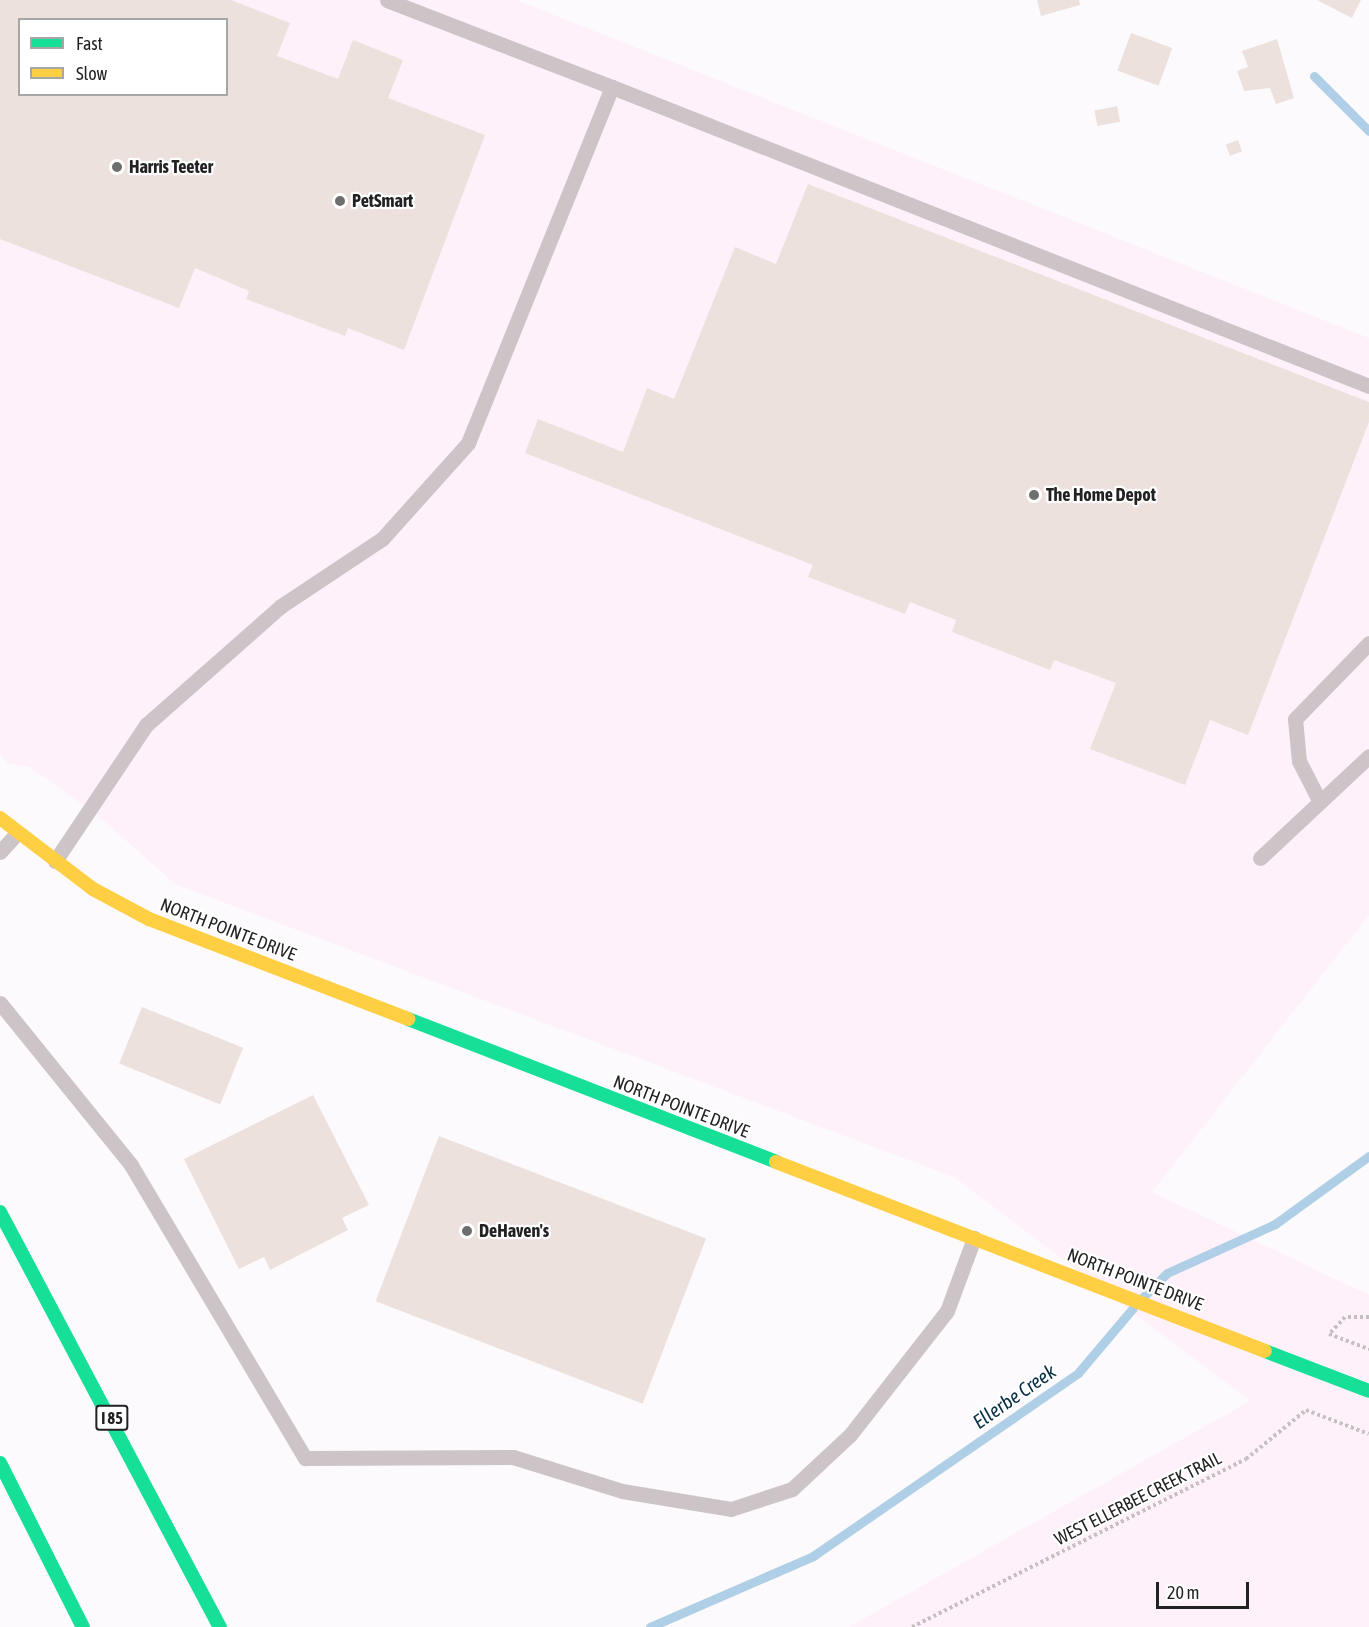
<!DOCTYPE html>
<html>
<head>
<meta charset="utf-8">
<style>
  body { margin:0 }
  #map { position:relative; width:1369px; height:1627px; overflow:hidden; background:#fcfafc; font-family:"Asap Condensed",sans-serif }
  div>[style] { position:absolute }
  .commercial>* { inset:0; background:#fef1fa }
  .stream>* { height:9px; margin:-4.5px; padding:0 4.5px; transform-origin:4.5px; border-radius:4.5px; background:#aecfe6 }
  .building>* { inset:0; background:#ede1de; transform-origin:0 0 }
  .path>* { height:4px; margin-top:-2px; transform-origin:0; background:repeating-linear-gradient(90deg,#c5c0c2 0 3px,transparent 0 6px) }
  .lane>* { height:15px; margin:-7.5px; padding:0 7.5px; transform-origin:7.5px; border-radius:7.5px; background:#ccc4c7 }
  .fast>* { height:14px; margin:-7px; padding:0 7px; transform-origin:7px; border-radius:7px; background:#16e098 }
  .slow>* { height:14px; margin:-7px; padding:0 7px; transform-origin:7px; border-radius:7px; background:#ffcf43 }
  .dots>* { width:16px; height:16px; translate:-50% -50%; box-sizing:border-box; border:3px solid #fff; border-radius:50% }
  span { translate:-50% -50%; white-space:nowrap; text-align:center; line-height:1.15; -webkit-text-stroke:4.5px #fff; paint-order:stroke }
  .shield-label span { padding:2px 4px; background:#fff; border:2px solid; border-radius:4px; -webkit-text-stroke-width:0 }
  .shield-label { font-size:16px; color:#232223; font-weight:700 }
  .poi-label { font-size:18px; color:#232223; font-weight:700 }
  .left { translate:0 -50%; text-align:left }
  .street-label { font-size:18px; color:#232223 }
  .water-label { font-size:20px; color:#062f45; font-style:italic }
  .legend { position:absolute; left:18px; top:18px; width:210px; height:78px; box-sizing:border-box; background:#fff; border:2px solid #a7a7a7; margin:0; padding:8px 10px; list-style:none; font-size:18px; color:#232223 }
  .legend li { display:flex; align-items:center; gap:12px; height:30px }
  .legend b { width:30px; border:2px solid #a7a7a7 }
  .scale { position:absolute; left:1156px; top:1582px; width:93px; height:27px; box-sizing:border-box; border:3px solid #232223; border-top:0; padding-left:8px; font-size:18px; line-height:21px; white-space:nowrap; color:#232223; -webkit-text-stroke:4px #fff; paint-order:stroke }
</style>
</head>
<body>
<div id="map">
  <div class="commercial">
    <i style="clip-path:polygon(evenodd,0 0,516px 0,1369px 338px,1369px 915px,1152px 1192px,1369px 1295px,1369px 1627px,849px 1627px,1250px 1401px,954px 1177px,175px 884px,96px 814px,30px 767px,9px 764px,0 755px,0 0,20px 20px,226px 20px,226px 94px,20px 94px,20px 20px)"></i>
  </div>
  <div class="stream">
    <i style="left:1314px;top:76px;width:78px;rotate:45deg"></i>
    <i style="left:1142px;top:1298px;width:35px;rotate:-45deg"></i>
    <i style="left:1167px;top:1273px;width:119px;rotate:-24.4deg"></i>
    <i style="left:1275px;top:1224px;width:116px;rotate:-35.9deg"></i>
    <i style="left:650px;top:1627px;width:178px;rotate:-23.5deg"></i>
    <i style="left:813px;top:1556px;width:322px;rotate:-34.6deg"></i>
    <i style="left:1078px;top:1373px;width:85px;rotate:-49.8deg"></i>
  </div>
  <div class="building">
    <i style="clip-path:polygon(evenodd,0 0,231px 0,290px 23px,277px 56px,338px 79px,353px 40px,403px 60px,388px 98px,485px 135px,404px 350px,348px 328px,345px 336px,246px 299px,249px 291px,195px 268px,179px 308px,0 239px,0 0,20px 20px,226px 20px,226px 94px,20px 94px,20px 20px)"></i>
    <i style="clip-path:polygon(1037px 0,1079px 0,1080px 5px,1041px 16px)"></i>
    <i style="clip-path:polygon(1317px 0,1361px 0,1352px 18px)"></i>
    <i style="left:1131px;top:33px;width:44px;height:40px;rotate:20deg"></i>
    <i style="clip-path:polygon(1277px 39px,1294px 98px,1276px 104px,1270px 88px,1244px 91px,1237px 71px,1248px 67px,1242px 51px)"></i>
    <i style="left:1117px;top:106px;width:16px;height:23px;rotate:79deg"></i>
    <i style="left:1238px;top:140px;width:12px;height:13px;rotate:70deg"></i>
    <i style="clip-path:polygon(808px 184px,1369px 402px,1369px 422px,1248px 735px,1210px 720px,1185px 785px,1090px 749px,1116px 683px,1054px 660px,1050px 670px,952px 632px,956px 620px,910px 602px,905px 614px,808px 577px,813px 565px,525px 453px,538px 419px,623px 452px,647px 388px,674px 399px,735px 247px,776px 264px)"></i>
    <i style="left:142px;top:1007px;width:109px;height:61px;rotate:22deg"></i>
    <i style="clip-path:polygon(313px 1095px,369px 1205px,342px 1218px,348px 1230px,270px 1270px,264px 1257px,239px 1269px,184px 1159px)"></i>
    <i style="left:439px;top:1136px;width:286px;height:177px;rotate:21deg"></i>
  </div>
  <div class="path">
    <i style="left:1369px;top:1317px;width:24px;rotate:180deg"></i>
    <i style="left:1345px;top:1317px;width:23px;rotate:133deg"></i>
    <i style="left:1329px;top:1334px;width:43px;rotate:20.6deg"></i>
    <i style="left:912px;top:1627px;width:374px;rotate:-26.7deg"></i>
    <i style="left:1246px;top:1459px;width:77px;rotate:-39.2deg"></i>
    <i style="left:1306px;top:1410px;width:67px;rotate:20.9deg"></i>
  </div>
  <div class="lane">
    <i style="left:612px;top:87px;width:814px;rotate:21.55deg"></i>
    <i style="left:1320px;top:802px;width:46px;rotate:-117.1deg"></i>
    <i style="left:1299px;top:761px;width:42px;rotate:-95.4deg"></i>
    <i style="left:1295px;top:719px;width:106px;rotate:-45.8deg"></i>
    <i style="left:0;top:852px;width:25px;rotate:-48deg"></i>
    <i style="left:1260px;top:858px;width:149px;rotate:-43.1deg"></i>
    <i style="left:55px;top:861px;width:164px;rotate:-56.2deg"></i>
    <i style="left:146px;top:725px;width:180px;rotate:-41.4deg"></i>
    <i style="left:281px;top:606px;width:121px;rotate:-33.6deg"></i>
    <i style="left:382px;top:539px;width:129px;rotate:-48.1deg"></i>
    <i style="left:468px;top:443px;width:384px;rotate:-68deg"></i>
    <i style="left:612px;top:87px;width:241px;rotate:-158.9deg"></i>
    <i style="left:0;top:1003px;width:208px;rotate:51deg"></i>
    <i style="left:131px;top:1165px;width:341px;rotate:59.3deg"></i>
    <i style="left:305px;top:1458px;width:208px;rotate:-0.3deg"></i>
    <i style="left:513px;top:1457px;width:114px;rotate:17.3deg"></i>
    <i style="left:622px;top:1491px;width:110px;rotate:9.4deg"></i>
    <i style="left:731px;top:1509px;width:64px;rotate:-18.2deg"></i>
    <i style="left:792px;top:1489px;width:79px;rotate:-43deg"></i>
    <i style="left:850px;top:1435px;width:157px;rotate:-52deg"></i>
    <i style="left:947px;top:1311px;width:78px;rotate:-69.7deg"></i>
  </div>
  <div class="fast">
    <i style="left:408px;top:1019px;width:395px;rotate:21.2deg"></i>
    <i style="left:0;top:1212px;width:470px;rotate:62.1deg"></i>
    <i style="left:1265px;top:1351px;width:111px;rotate:21deg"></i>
    <i style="left:0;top:1463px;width:184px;rotate:63.2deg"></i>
  </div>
  <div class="slow">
    <i style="left:0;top:818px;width:117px;rotate:37.4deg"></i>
    <i style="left:93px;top:889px;width:64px;rotate:28.2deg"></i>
    <i style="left:149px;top:919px;width:278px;rotate:21.1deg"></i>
    <i style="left:776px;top:1162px;width:524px;rotate:21.13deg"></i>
  </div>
  <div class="dots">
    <i style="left:117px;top:167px;background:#6f6e6f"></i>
    <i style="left:340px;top:201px;background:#6f6e6f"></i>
    <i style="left:1034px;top:495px;background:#6f6e6f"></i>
    <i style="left:467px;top:1231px;background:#6f6e6f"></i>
  </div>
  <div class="shield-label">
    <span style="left:112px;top:1418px">I 85</span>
  </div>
  <div class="poi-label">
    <span class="left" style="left:129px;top:167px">Harris Teeter</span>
    <span class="left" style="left:352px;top:201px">PetSmart</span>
    <span class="left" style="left:1046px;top:495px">The Home Depot</span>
    <span class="left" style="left:479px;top:1231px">DeHaven's</span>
  </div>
  <div class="street-label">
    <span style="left:228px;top:930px;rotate:21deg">NORTH POINTE DRIVE</span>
    <span style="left:681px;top:1107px;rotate:21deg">NORTH POINTE DRIVE</span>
    <span style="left:1135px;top:1280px;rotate:21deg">NORTH POINTE DRIVE</span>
    <span style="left:1138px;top:1499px;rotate:-27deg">WEST ELLERBEE CREEK TRAIL</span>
  </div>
  <div class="water-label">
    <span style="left:1014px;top:1396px;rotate:-35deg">Ellerbe Creek</span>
  </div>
  <ul class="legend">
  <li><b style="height:8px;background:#16e098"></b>Fast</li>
  <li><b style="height:8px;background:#ffcf43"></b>Slow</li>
  </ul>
  <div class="scale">20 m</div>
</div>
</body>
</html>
